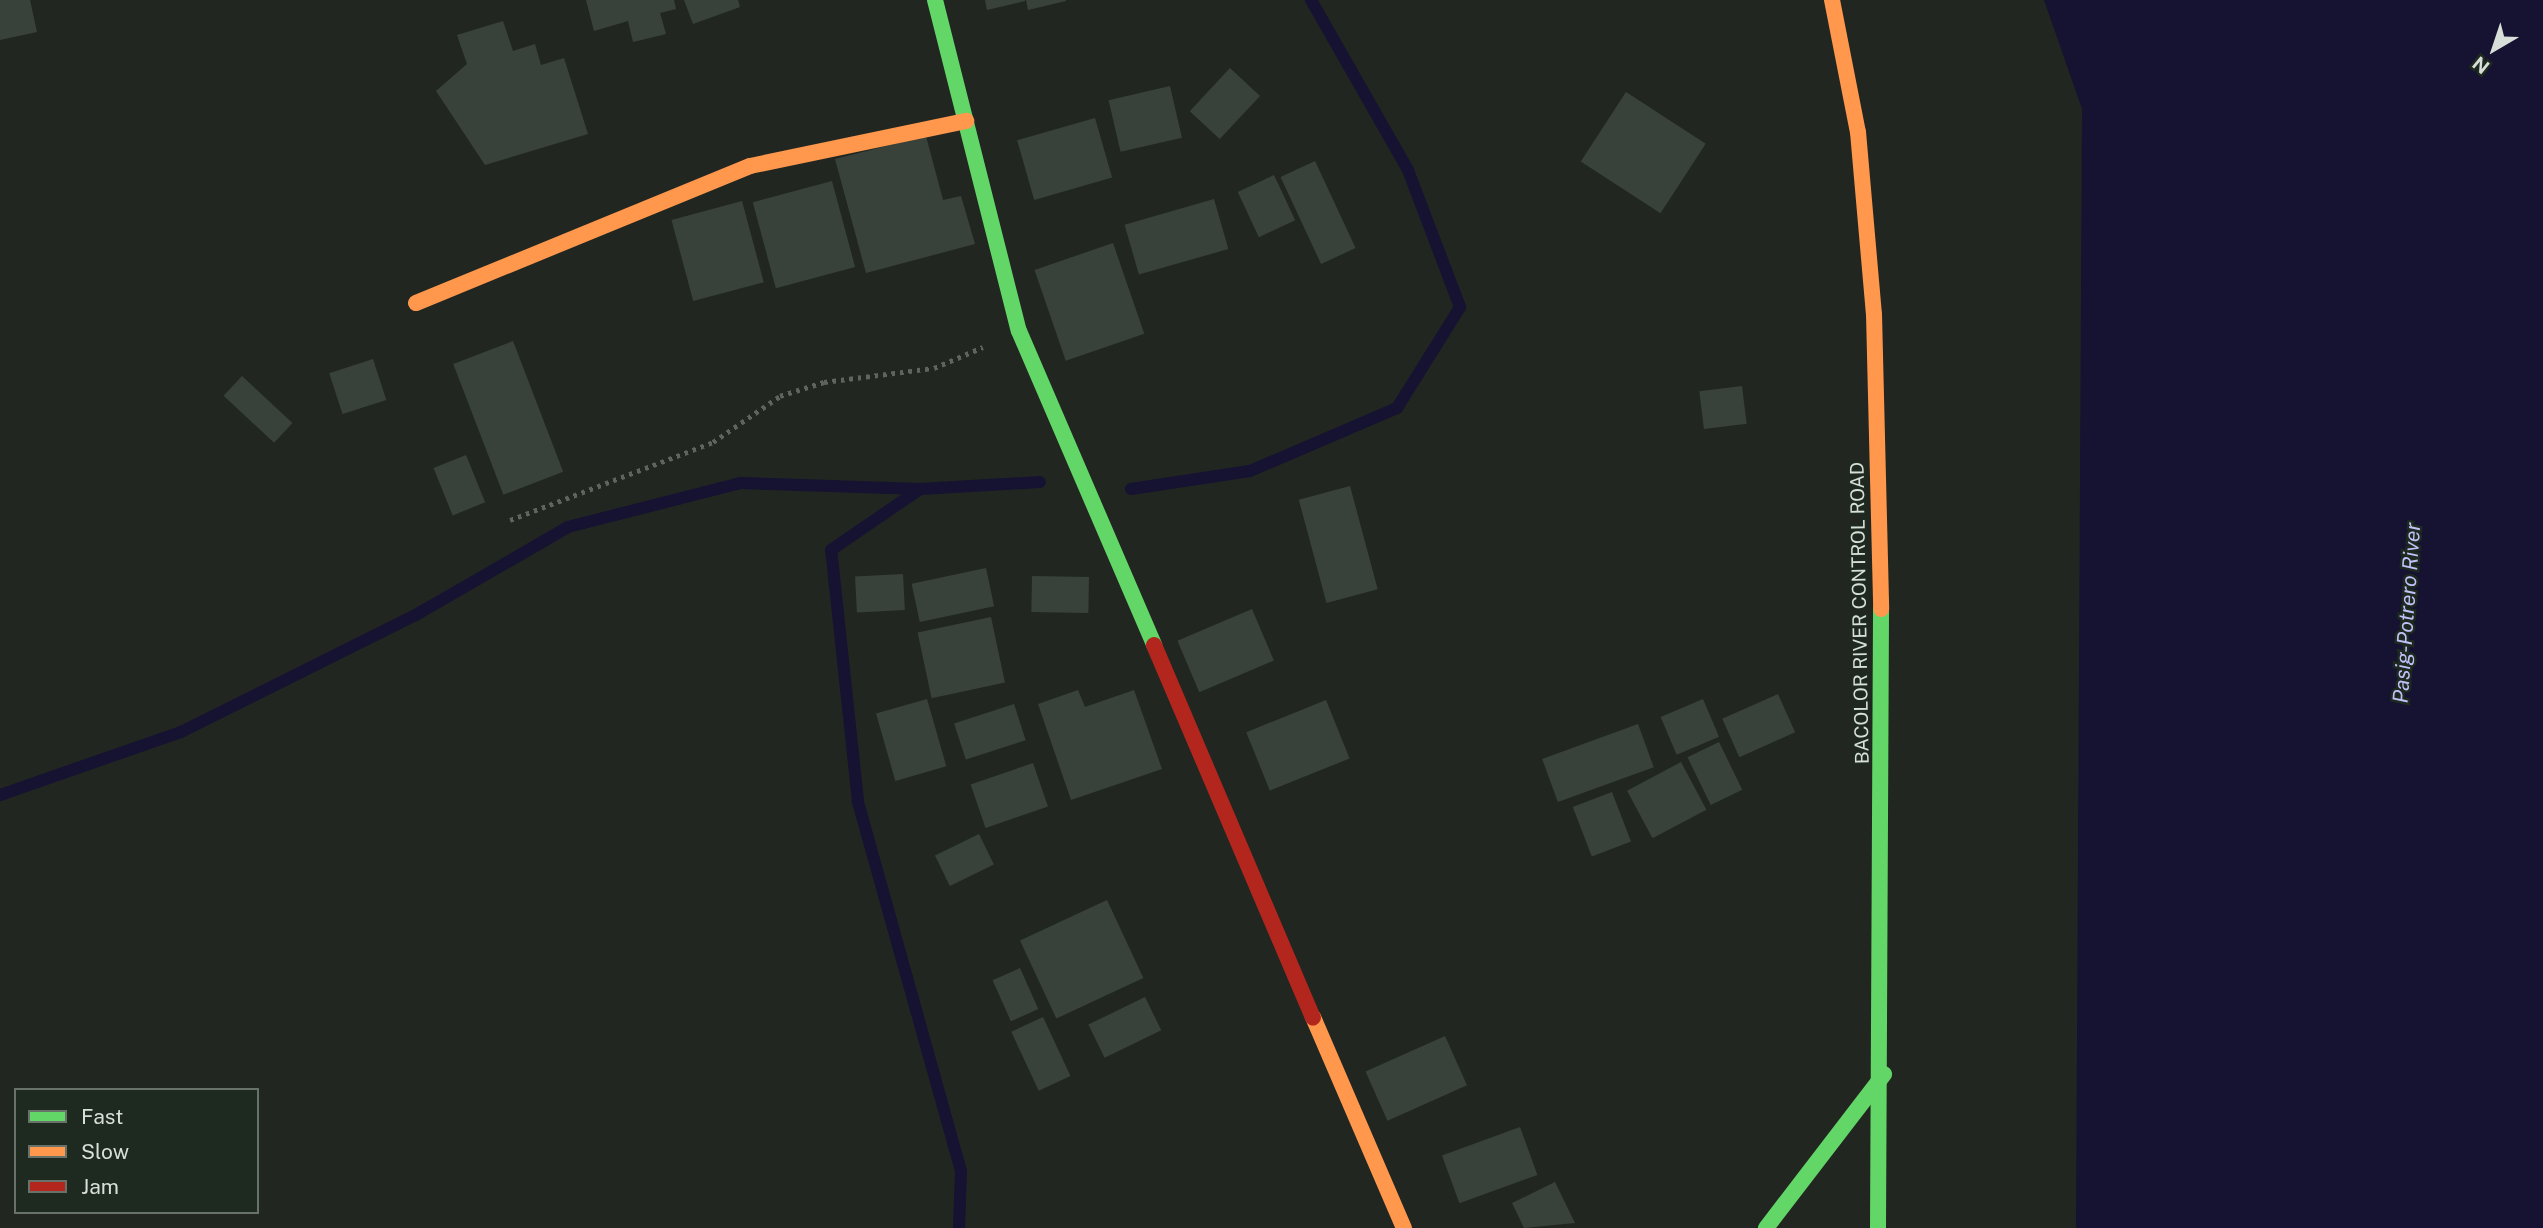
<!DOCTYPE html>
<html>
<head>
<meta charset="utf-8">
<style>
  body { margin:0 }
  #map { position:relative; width:2543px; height:1228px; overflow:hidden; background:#212621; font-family:"Public Sans",sans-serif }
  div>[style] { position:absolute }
  .water>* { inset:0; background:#151232 }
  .stream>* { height:12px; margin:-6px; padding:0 6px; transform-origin:6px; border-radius:6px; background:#151232 }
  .building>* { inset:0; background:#39423a; transform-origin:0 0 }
  .path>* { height:4.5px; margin-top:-2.25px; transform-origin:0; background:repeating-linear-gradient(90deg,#5d655e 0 3.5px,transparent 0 8.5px) }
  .fast>* { height:16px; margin:-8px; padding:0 8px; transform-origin:8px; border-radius:8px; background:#63d668 }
  .slow>* { height:16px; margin:-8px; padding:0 8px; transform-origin:8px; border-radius:8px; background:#ff974d }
  .jam>* { height:16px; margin:-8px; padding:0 8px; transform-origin:8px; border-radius:8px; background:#b3261e }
  span { translate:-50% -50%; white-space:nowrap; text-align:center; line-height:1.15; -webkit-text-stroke:5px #1e291f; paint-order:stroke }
  .street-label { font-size:19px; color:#d8dfd8 }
  .water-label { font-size:21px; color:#c1c1fa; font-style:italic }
  .legend { position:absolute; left:14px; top:1088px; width:245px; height:126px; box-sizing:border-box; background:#1e291f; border:2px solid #687269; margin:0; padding:9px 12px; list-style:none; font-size:21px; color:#d8dfd8 }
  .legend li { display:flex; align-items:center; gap:14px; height:35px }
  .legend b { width:35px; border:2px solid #687269 }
  .north { position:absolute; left:2459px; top:14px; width:70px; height:70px; -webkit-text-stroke:5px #1e291f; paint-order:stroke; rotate:219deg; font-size:19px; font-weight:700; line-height:28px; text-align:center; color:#d8dfd8 }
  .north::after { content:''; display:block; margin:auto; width:24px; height:32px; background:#d8dfd8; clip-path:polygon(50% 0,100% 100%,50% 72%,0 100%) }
</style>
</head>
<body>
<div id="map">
  <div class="water">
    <i style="clip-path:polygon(2044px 0,2543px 0,2543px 1228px,2076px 1228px,2082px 109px)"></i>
  </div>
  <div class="stream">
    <i style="left:1131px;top:489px;width:120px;rotate:-8.6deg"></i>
    <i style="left:1250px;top:471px;width:160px;rotate:-23.2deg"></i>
    <i style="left:1397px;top:408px;width:119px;rotate:-58deg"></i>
    <i style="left:1460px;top:307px;width:147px;rotate:-110.8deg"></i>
    <i style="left:1408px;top:170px;width:196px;rotate:-119.7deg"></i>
    <i style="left:0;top:795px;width:192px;rotate:-19.2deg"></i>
    <i style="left:181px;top:732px;width:260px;rotate:-26.5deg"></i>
    <i style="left:414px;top:616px;width:178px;rotate:-30deg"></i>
    <i style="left:568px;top:527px;width:178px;rotate:-14.3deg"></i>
    <i style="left:740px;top:483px;width:180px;rotate:1.9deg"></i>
    <i style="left:959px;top:1228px;width:57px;rotate:-88deg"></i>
    <i style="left:961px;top:1171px;width:384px;rotate:-105.6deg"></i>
    <i style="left:858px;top:801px;width:252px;rotate:-96.1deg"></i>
    <i style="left:831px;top:550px;width:108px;rotate:-34.4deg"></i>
    <i style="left:920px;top:489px;width:120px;rotate:-3.3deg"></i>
  </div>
  <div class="building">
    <i style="clip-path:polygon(0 0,30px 0,37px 32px,0 40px)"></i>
    <i style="clip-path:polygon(586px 0,674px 0,676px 9px,660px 13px,666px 34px,633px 42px,628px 21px,594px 31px)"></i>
    <i style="clip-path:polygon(684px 0,738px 0,740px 7px,693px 24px)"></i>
    <i style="clip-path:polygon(985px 0,1025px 0,1025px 1px,987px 10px)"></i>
    <i style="clip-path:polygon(1026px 0,1066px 0,1066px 1px,1028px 10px)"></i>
    <i style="clip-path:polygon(503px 21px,513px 51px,535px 44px,541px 65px,564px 58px,588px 134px,485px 165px,436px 91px,467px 64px,457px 35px)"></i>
    <i style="left:1230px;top:68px;width:41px;height:59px;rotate:43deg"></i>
    <i style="left:1170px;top:86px;width:53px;height:63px;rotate:77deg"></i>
    <i style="left:1626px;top:92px;width:95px;height:83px;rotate:33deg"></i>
    <i style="left:1095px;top:118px;width:62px;height:81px;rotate:74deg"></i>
    <i style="clip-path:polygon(926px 136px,943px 200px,961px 196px,975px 244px,866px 273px,835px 159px)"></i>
    <i style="left:1315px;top:161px;width:96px;height:38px;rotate:65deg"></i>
    <i style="left:1274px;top:175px;width:50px;height:40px;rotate:65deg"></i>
    <i style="left:832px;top:181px;width:89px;height:82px;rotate:75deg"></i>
    <i style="left:1214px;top:199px;width:52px;height:93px;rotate:74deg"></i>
    <i style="left:742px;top:201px;width:84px;height:73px;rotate:75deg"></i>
    <i style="left:1113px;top:243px;width:96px;height:83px;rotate:71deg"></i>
    <i style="left:513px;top:341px;width:140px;height:64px;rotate:69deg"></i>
    <i style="left:373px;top:359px;width:43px;height:46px;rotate:72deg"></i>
    <i style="left:242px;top:376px;width:69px;height:27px;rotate:43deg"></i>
    <i style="left:1742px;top:386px;width:38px;height:43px;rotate:83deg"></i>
    <i style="left:466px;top:455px;width:51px;height:35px;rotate:68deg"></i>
    <i style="left:1350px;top:486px;width:107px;height:53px;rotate:75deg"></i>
    <i style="left:986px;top:568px;width:39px;height:76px;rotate:78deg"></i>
    <i style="left:903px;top:574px;width:36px;height:48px;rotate:87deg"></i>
    <i style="left:1032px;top:576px;width:57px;height:36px;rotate:1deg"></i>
    <i style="left:1252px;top:609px;width:56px;height:81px;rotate:67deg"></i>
    <i style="left:991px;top:617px;width:67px;height:75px;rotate:78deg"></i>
    <i style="clip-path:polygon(1078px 690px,1085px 707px,1134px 690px,1162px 769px,1071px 800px,1038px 704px)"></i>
    <i style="left:1778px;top:694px;width:42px;height:61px;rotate:66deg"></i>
    <i style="left:927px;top:699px;width:70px;height:53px;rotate:74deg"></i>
    <i style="left:1703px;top:699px;width:41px;height:46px;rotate:67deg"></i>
    <i style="left:1326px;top:700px;width:63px;height:86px;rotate:68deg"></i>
    <i style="left:1014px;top:704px;width:38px;height:63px;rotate:72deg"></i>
    <i style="left:1638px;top:724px;width:46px;height:102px;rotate:70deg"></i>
    <i style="left:1719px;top:742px;width:53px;height:35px;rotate:64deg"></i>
    <i style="left:1681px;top:762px;width:54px;height:61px;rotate:62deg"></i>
    <i style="left:1033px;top:763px;width:46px;height:66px;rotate:71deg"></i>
    <i style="left:1612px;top:792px;width:53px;height:42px;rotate:69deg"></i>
    <i style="left:979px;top:834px;width:34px;height:49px;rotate:64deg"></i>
    <i style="left:1107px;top:900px;width:86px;height:96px;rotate:65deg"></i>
    <i style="left:1020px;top:968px;width:45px;height:30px;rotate:66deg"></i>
    <i style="left:1145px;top:997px;width:37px;height:63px;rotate:64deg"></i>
    <i style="left:1043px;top:1017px;width:65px;height:35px;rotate:65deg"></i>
    <i style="left:1445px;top:1036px;width:54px;height:87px;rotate:66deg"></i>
    <i style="left:1520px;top:1127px;width:51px;height:83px;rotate:70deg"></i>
    <i style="clip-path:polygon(1555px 1182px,1575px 1223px,1524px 1228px,1512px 1203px)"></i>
  </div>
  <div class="path">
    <i style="left:510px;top:520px;width:217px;rotate:-21deg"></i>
    <i style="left:713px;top:442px;width:81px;rotate:-34.5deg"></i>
    <i style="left:780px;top:396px;width:46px;rotate:-17.7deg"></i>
    <i style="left:824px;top:382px;width:111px;rotate:-7.3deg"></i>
    <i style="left:934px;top:368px;width:53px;rotate:-23.2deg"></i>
  </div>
  <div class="fast">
    <i style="left:935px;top:0;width:341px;rotate:75.8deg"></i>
    <i style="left:1019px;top:331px;width:342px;rotate:66.7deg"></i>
    <i style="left:1766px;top:1228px;width:194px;rotate:-52.5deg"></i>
    <i style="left:1878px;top:1228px;width:619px;rotate:-89.72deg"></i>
  </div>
  <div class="slow">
    <i style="left:1832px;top:0;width:135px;rotate:78.9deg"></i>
    <i style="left:1858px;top:132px;width:183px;rotate:85deg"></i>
    <i style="left:1874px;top:314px;width:295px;rotate:88.6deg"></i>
    <i style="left:416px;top:303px;width:361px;rotate:-22.3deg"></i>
    <i style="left:750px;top:166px;width:221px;rotate:-11.8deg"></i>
    <i style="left:1313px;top:1017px;width:230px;rotate:66.7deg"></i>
  </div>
  <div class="jam">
    <i style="left:1154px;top:645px;width:405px;rotate:66.9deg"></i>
  </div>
  <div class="street-label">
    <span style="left:1860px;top:613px;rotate:-91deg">BACOLOR RIVER CONTROL ROAD</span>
  </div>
  <div class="water-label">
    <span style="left:2407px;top:613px;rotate:-86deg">Pasig-Potrero River</span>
  </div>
  <ul class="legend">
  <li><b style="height:9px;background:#63d668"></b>Fast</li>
  <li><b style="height:9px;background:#ff974d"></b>Slow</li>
  <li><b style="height:9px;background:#b3261e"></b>Jam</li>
  </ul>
  <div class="north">N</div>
</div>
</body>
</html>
